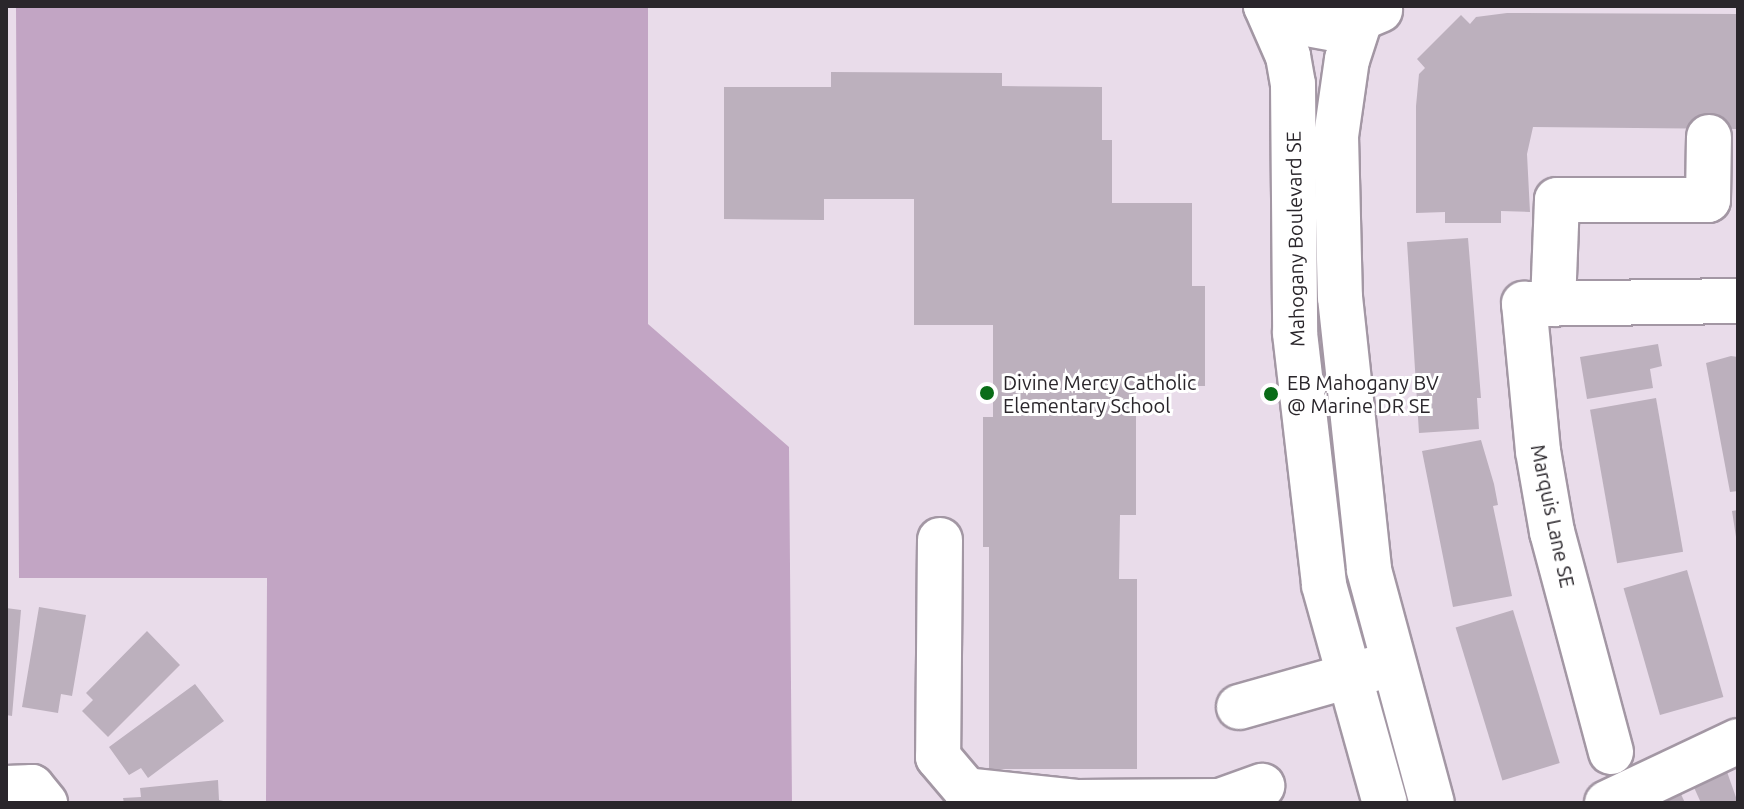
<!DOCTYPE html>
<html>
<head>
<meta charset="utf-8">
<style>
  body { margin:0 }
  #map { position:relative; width:1744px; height:809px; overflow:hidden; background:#e9dcea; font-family:Ubuntu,sans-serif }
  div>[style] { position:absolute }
  .green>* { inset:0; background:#c2a5c4 }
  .building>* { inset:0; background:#bcb0bd; transform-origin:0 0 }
  .roads { filter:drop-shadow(2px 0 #a397a4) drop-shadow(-2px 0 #a397a4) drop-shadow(0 2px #a397a4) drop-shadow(0 -2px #a397a4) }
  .minor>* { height:44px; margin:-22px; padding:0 22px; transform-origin:22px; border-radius:22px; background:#fff }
  .dots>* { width:22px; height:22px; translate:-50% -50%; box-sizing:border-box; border:4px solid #fff; border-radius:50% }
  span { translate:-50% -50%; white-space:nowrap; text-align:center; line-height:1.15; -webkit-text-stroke:6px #fff; paint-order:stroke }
  .street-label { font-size:20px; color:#2a262b }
  .poi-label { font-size:20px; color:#2a262b }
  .left { translate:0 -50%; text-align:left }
  .frame { position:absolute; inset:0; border:8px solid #2a262b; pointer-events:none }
</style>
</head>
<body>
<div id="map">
  <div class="green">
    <i style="clip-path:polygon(16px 6px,648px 6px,648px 324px,789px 447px,792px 803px,266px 803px,267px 578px,19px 578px)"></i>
  </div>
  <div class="building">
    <i style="clip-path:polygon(1507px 13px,1738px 14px,1738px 129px,1533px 127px,1527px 154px,1530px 212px,1501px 211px,1501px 223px,1445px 223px,1445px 212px,1416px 213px,1416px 106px,1419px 74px,1425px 68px,1417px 59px,1461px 15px,1470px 24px,1476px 17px)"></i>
    <i style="clip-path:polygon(831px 72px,1002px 73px,1002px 86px,1102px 87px,1102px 140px,1112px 140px,1112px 203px,1192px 203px,1192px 286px,1205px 286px,1205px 386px,1136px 386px,1136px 515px,1120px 515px,1119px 579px,1137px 579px,1137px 769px,989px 769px,989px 547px,983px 547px,983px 417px,993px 417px,993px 325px,914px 325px,914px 199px,824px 199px,824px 220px,724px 219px,724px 87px,831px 87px)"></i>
    <i style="clip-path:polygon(1468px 238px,1481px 398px,1477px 398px,1479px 429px,1419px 433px,1407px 242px)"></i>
    <i style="clip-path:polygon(1658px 344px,1662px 366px,1650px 369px,1653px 388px,1587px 399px,1580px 357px)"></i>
    <i style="clip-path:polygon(1731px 356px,1738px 357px,1738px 491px,1730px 492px,1706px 363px)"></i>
    <i style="left:1656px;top:398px;width:156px;height:67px;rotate:80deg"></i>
    <i style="clip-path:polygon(1481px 440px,1494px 484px,1498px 505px,1493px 506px,1512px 596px,1453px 607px,1422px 451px)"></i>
    <i style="clip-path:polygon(1738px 510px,1738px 537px,1736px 537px,1732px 511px)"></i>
    <i style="left:1687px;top:570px;width:132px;height:66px;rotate:74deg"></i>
    <i style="clip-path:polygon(39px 607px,86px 615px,72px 696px,61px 694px,58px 713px,22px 707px)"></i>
    <i style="clip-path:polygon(6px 608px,21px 610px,12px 716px,6px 715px)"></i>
    <i style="left:1513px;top:610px;width:160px;height:60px;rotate:73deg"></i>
    <i style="clip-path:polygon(147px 631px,180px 665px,108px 737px,82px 711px,93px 700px,86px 693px)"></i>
    <i style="clip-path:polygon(195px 684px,224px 721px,148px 778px,141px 768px,129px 775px,109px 747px)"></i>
    <i style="clip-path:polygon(1726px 769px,1738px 803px,1701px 803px,1692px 783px)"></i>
    <i style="clip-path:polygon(218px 780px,219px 800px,232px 803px,124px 803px,123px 798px,141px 797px,140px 788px)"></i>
    <i style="clip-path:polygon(1677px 785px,1685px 803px,1639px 803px)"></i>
  </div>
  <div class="roads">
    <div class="minor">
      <i style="left:1266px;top:6px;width:55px;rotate:66.3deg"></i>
      <i style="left:1288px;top:56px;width:28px;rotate:80deg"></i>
      <i style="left:1293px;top:84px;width:249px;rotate:89.5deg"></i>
      <i style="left:1295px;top:333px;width:254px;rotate:83.4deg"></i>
      <i style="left:1324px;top:585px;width:226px;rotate:74.4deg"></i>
      <i style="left:1266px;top:6px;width:24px;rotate:35deg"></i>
      <i style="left:1286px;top:20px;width:50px;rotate:10.4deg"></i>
      <i style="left:1335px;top:29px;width:49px;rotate:-22.9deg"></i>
      <i style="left:1359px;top:23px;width:38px;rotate:108deg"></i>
      <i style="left:1347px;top:59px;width:78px;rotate:98.1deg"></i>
      <i style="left:1336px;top:136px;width:161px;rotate:88.6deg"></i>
      <i style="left:1340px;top:297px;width:275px;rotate:83.9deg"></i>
      <i style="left:1369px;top:570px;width:241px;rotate:74.9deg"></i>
      <i style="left:1553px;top:304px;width:104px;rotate:-87.8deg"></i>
      <i style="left:1557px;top:200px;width:151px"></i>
      <i style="left:1708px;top:200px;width:63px;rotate:-89.1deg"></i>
      <i style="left:940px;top:540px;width:217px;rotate:90.5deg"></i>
      <i style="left:938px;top:757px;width:43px;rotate:49.7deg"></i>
      <i style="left:966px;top:790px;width:111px;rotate:6.2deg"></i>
      <i style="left:1076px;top:802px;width:144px;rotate:-0.4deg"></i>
      <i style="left:1220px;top:801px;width:45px;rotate:-19.7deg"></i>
      <i style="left:1239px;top:707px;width:143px;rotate:-15.8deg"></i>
      <i style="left:1611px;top:752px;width:228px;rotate:-105deg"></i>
      <i style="left:1552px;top:532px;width:82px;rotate:-99.8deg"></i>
      <i style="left:1538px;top:451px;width:148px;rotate:-95.4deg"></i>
      <i style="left:1524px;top:304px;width:214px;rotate:-0.8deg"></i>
      <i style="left:6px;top:788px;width:26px;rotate:-2deg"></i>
      <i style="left:32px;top:787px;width:21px;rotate:51deg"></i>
      <i style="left:1607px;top:803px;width:145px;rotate:-25.3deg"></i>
    </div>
  </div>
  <div class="dots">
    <i style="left:987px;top:393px;background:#0a6c18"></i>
    <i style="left:1271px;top:394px;background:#0a6c18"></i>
  </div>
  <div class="street-label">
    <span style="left:1295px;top:239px;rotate:-91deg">Mahogany Boulevard SE</span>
    <span style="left:1553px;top:516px;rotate:78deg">Marquis Lane SE</span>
  </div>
  <div class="poi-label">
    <span class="left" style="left:1003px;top:394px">Divine Mercy Catholic<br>Elementary School</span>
    <span class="left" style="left:1287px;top:394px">EB Mahogany BV<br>@ Marine DR SE</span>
  </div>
  <div class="frame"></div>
</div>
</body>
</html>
